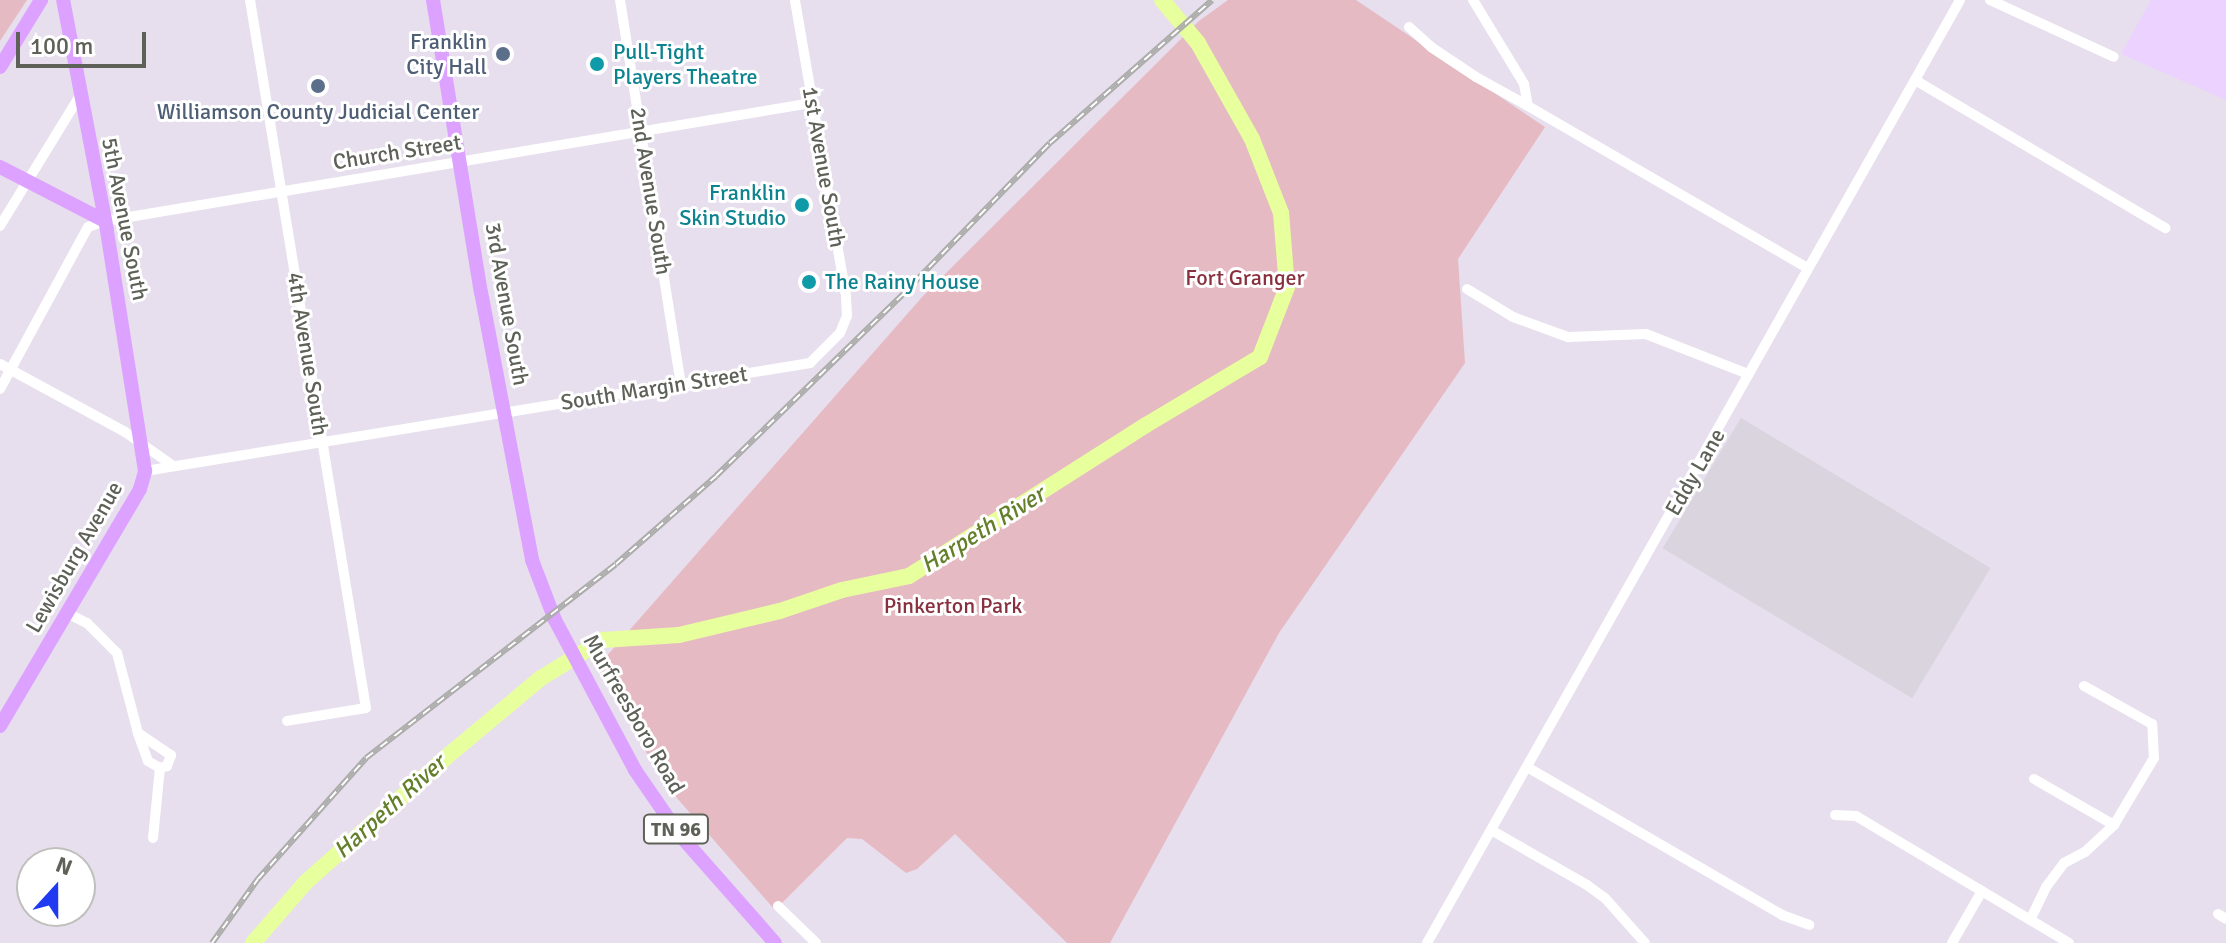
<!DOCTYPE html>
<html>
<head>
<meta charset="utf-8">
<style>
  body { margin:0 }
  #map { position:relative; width:2226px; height:943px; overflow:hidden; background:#e7dfed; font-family:Signika,sans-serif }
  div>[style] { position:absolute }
  .commercial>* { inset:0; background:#ebd2ff }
  .industrial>* { inset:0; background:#d9d4dd; transform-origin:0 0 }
  .green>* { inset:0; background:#e6bac3 }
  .river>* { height:16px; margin:-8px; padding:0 8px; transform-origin:8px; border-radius:8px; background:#e8ff9d }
  .minor>* { height:10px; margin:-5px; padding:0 5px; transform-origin:5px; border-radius:5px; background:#fff }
  .major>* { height:14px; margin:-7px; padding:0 7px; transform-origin:7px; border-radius:7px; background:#dda2ff }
  .rail>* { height:6px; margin-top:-3px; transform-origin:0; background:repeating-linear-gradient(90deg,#fff 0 9px,#acadab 0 18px); box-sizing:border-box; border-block:2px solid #acadab }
  .dots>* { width:22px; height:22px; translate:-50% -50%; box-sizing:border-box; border:4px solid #fff; border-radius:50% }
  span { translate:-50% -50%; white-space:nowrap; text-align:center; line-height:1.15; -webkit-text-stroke:6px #fff; paint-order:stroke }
  .shield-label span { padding:2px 6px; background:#fff; border:2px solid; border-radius:6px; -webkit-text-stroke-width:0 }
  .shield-label { font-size:20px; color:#5e6158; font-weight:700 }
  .service-label { font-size:22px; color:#4e5e75 }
  .right { translate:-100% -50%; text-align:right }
  .culture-label { font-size:22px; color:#0d838f }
  .left { translate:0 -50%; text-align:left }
  .street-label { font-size:22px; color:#5e6158 }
  .park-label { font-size:22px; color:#88303e }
  .water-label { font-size:24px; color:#647f2a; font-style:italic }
  .north { position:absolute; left:16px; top:847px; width:80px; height:80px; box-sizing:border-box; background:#fff; border:2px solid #bfc0bc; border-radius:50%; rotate:21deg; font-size:22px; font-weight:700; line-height:32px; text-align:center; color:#5e6158 }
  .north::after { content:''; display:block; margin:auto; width:28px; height:36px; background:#203af2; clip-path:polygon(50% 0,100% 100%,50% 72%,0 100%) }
  .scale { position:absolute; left:16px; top:32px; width:130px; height:36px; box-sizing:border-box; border:4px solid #5e6158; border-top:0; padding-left:10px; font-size:24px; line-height:28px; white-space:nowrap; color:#5e6158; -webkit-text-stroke:6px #fff; paint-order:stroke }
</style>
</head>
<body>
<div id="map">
  <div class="commercial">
    <i style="clip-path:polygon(2151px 0,2226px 0,2226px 100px,2121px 54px)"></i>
  </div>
  <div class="industrial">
    <i style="left:1741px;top:418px;width:291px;height:152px;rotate:31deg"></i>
  </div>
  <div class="green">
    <i style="clip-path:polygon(0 0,27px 0,0 41px)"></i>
    <i style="clip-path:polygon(1228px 0,1356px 0,1545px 127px,1458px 259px,1465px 363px,1279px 633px,1110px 943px,1067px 943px,955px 834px,917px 869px,906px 873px,862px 839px,847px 838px,775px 910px,663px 782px,598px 666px,923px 296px,1199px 21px)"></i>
  </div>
  <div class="river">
    <i style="left:253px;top:943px;width:81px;rotate:-49deg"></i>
    <i style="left:306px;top:882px;width:185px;rotate:-41.7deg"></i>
    <i style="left:444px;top:759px;width:126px;rotate:-39.9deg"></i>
    <i style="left:541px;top:678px;width:73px;rotate:-31.5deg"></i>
    <i style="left:603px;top:640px;width:76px;rotate:-3.8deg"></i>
    <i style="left:679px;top:635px;width:104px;rotate:-13.4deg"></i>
    <i style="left:780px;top:611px;width:65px;rotate:-18.7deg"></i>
    <i style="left:842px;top:590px;width:68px;rotate:-11.8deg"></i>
    <i style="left:909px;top:576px;width:281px;rotate:-32.5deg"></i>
    <i style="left:1146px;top:425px;width:133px;rotate:-30.8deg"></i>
    <i style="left:1260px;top:357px;width:75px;rotate:-68.9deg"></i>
    <i style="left:1287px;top:287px;width:74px;rotate:-94.6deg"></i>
    <i style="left:1281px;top:213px;width:79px;rotate:-111.4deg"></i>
    <i style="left:1252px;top:139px;width:110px;rotate:-119.4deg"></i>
    <i style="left:1198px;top:43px;width:56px;rotate:-129.9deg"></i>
  </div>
  <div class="minor">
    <i style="left:250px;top:0;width:717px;rotate:80.7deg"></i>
    <i style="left:366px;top:708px;width:80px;rotate:170.7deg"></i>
    <i style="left:620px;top:0;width:388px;rotate:81deg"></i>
    <i style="left:1473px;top:0;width:98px;rotate:58.7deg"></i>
    <i style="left:1524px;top:84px;width:22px;rotate:80deg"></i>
    <i style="left:1528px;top:106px;width:321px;rotate:30.1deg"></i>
    <i style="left:1990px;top:0;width:136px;rotate:24.7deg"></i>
    <i style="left:1409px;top:27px;width:30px;rotate:42deg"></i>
    <i style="left:1431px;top:47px;width:54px;rotate:33.7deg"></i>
    <i style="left:1476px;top:77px;width:60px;rotate:29.1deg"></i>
    <i style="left:1915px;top:80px;width:291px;rotate:30.6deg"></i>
    <i style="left:0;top:226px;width:151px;rotate:-58.5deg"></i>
    <i style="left:1467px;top:289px;width:54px;rotate:31.3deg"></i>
    <i style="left:1513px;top:317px;width:59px;rotate:20deg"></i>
    <i style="left:1568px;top:337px;width:78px;rotate:-2.2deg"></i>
    <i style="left:1646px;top:334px;width:110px;rotate:21.4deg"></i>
    <i style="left:0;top:364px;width:142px;rotate:28.5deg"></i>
    <i style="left:125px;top:432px;width:57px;rotate:35.1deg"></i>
    <i style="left:0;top:389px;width:184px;rotate:-61.5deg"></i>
    <i style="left:88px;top:227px;width:18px;rotate:-19deg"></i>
    <i style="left:105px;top:221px;width:717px;rotate:-9.48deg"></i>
    <i style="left:145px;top:471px;width:674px;rotate:-9.22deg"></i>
    <i style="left:810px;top:363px;width:42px;rotate:-45deg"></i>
    <i style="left:840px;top:333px;width:18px;rotate:-68deg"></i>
    <i style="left:847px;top:316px;width:20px;rotate:-93deg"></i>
    <i style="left:846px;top:296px;width:300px;rotate:-99.8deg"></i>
    <i style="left:67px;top:613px;width:22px;rotate:27deg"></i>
    <i style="left:87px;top:623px;width:42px;rotate:45deg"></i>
    <i style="left:117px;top:653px;width:83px;rotate:75.3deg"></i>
    <i style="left:138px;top:733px;width:40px;rotate:34deg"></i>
    <i style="left:171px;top:755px;width:12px;rotate:110deg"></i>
    <i style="left:167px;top:766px;width:7px;rotate:164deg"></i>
    <i style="left:160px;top:768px;width:14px;rotate:-150deg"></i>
    <i style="left:148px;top:761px;width:30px;rotate:-110deg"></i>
    <i style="left:1527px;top:767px;width:295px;rotate:30.1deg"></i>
    <i style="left:1782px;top:915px;width:29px;rotate:20deg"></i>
    <i style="left:2034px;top:779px;width:92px;rotate:29.9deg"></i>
    <i style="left:1835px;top:815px;width:21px;rotate:3deg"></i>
    <i style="left:1856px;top:816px;width:248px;rotate:30.8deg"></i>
    <i style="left:1491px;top:830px;width:111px;rotate:29.8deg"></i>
    <i style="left:1587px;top:885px;width:22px;rotate:36deg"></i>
    <i style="left:1605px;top:898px;width:60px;rotate:48.4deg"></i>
    <i style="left:153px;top:838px;width:70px;rotate:-84.3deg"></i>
    <i style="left:778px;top:906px;width:53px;rotate:44.2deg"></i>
    <i style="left:2218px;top:914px;width:9px;rotate:32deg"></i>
    <i style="left:2031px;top:918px;width:34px;rotate:-64deg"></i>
    <i style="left:2046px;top:887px;width:30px;rotate:-53deg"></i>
    <i style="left:2064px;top:863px;width:24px;rotate:-28deg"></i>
    <i style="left:2085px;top:852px;width:40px;rotate:-43deg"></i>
    <i style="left:2114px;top:825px;width:78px;rotate:-59.2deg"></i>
    <i style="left:2154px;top:758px;width:34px;rotate:-93deg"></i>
    <i style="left:2152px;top:724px;width:78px;rotate:-150.8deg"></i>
    <i style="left:1427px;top:943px;width:1083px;rotate:-60.52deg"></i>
    <i style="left:1952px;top:943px;width:60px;rotate:-60deg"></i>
  </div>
  <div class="major">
    <i style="left:433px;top:0;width:296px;rotate:80.7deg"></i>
    <i style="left:481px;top:292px;width:273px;rotate:79.2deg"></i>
    <i style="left:532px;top:560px;width:64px;rotate:69deg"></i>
    <i style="left:555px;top:620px;width:170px;rotate:61.9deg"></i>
    <i style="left:635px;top:770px;width:78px;rotate:55.5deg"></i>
    <i style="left:679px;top:834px;width:145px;rotate:48.6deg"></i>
    <i style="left:0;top:67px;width:79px;rotate:-58.5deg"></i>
    <i style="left:0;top:167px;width:118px;rotate:27.2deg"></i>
    <i style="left:0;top:726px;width:275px;rotate:-59.4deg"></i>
    <i style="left:140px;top:489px;width:19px;rotate:-74deg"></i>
    <i style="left:145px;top:471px;width:244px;rotate:-99deg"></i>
    <i style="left:107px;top:230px;width:234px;rotate:-100.8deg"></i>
  </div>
  <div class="rail">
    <i style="left:212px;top:943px;width:79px;rotate:-54.3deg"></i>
    <i style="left:258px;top:879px;width:162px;rotate:-48.2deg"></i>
    <i style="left:366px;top:758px;width:316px;rotate:-37.8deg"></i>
    <i style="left:616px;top:564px;width:133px;rotate:-41.3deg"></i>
    <i style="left:716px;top:476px;width:262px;rotate:-44.2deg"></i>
    <i style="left:904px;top:293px;width:209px;rotate:-45.8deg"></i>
    <i style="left:1050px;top:143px;width:216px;rotate:-41.4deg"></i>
  </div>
  <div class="dots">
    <i style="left:503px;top:54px;background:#5c6f8a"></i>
    <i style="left:597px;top:64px;background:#0f9aa8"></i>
    <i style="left:318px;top:86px;background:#5c6f8a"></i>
    <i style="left:802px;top:205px;background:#0f9aa8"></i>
    <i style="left:809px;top:282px;background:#0f9aa8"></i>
  </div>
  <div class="shield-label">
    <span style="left:676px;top:829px">TN 96</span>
  </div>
  <div class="service-label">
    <span class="right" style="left:487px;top:54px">Franklin<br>City Hall</span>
    <span style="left:318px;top:112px">Williamson County Judicial Center</span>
  </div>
  <div class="culture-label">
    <span class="left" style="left:613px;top:64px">Pull-Tight<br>Players Theatre</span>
    <span class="right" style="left:786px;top:205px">Franklin<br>Skin Studio</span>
    <span class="left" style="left:825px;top:282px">The Rainy House</span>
  </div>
  <div class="street-label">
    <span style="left:397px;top:152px;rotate:-9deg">Church Street</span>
    <span style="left:824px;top:167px;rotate:80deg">1st Avenue South</span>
    <span style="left:651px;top:191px;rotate:81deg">2nd Avenue South</span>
    <span style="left:125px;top:219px;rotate:79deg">5th Avenue South</span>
    <span style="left:507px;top:304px;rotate:80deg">3rd Avenue South</span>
    <span style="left:308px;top:354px;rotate:81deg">4th Avenue South</span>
    <span style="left:654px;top:388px;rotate:-9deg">South Margin Street</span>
    <span style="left:1695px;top:472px;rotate:-60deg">Eddy Lane</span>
    <span style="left:74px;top:557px;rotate:-60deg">Lewisburg Avenue</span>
    <span style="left:634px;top:714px;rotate:60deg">Murfreesboro Road</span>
  </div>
  <div class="park-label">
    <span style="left:1245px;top:278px">Fort Granger</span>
    <span style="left:953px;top:606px">Pinkerton Park</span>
  </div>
  <div class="water-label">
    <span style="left:983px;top:530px;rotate:-32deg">Harpeth River</span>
    <span style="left:390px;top:807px;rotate:-42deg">Harpeth River</span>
  </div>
  <div class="north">N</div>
  <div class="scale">100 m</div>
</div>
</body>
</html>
